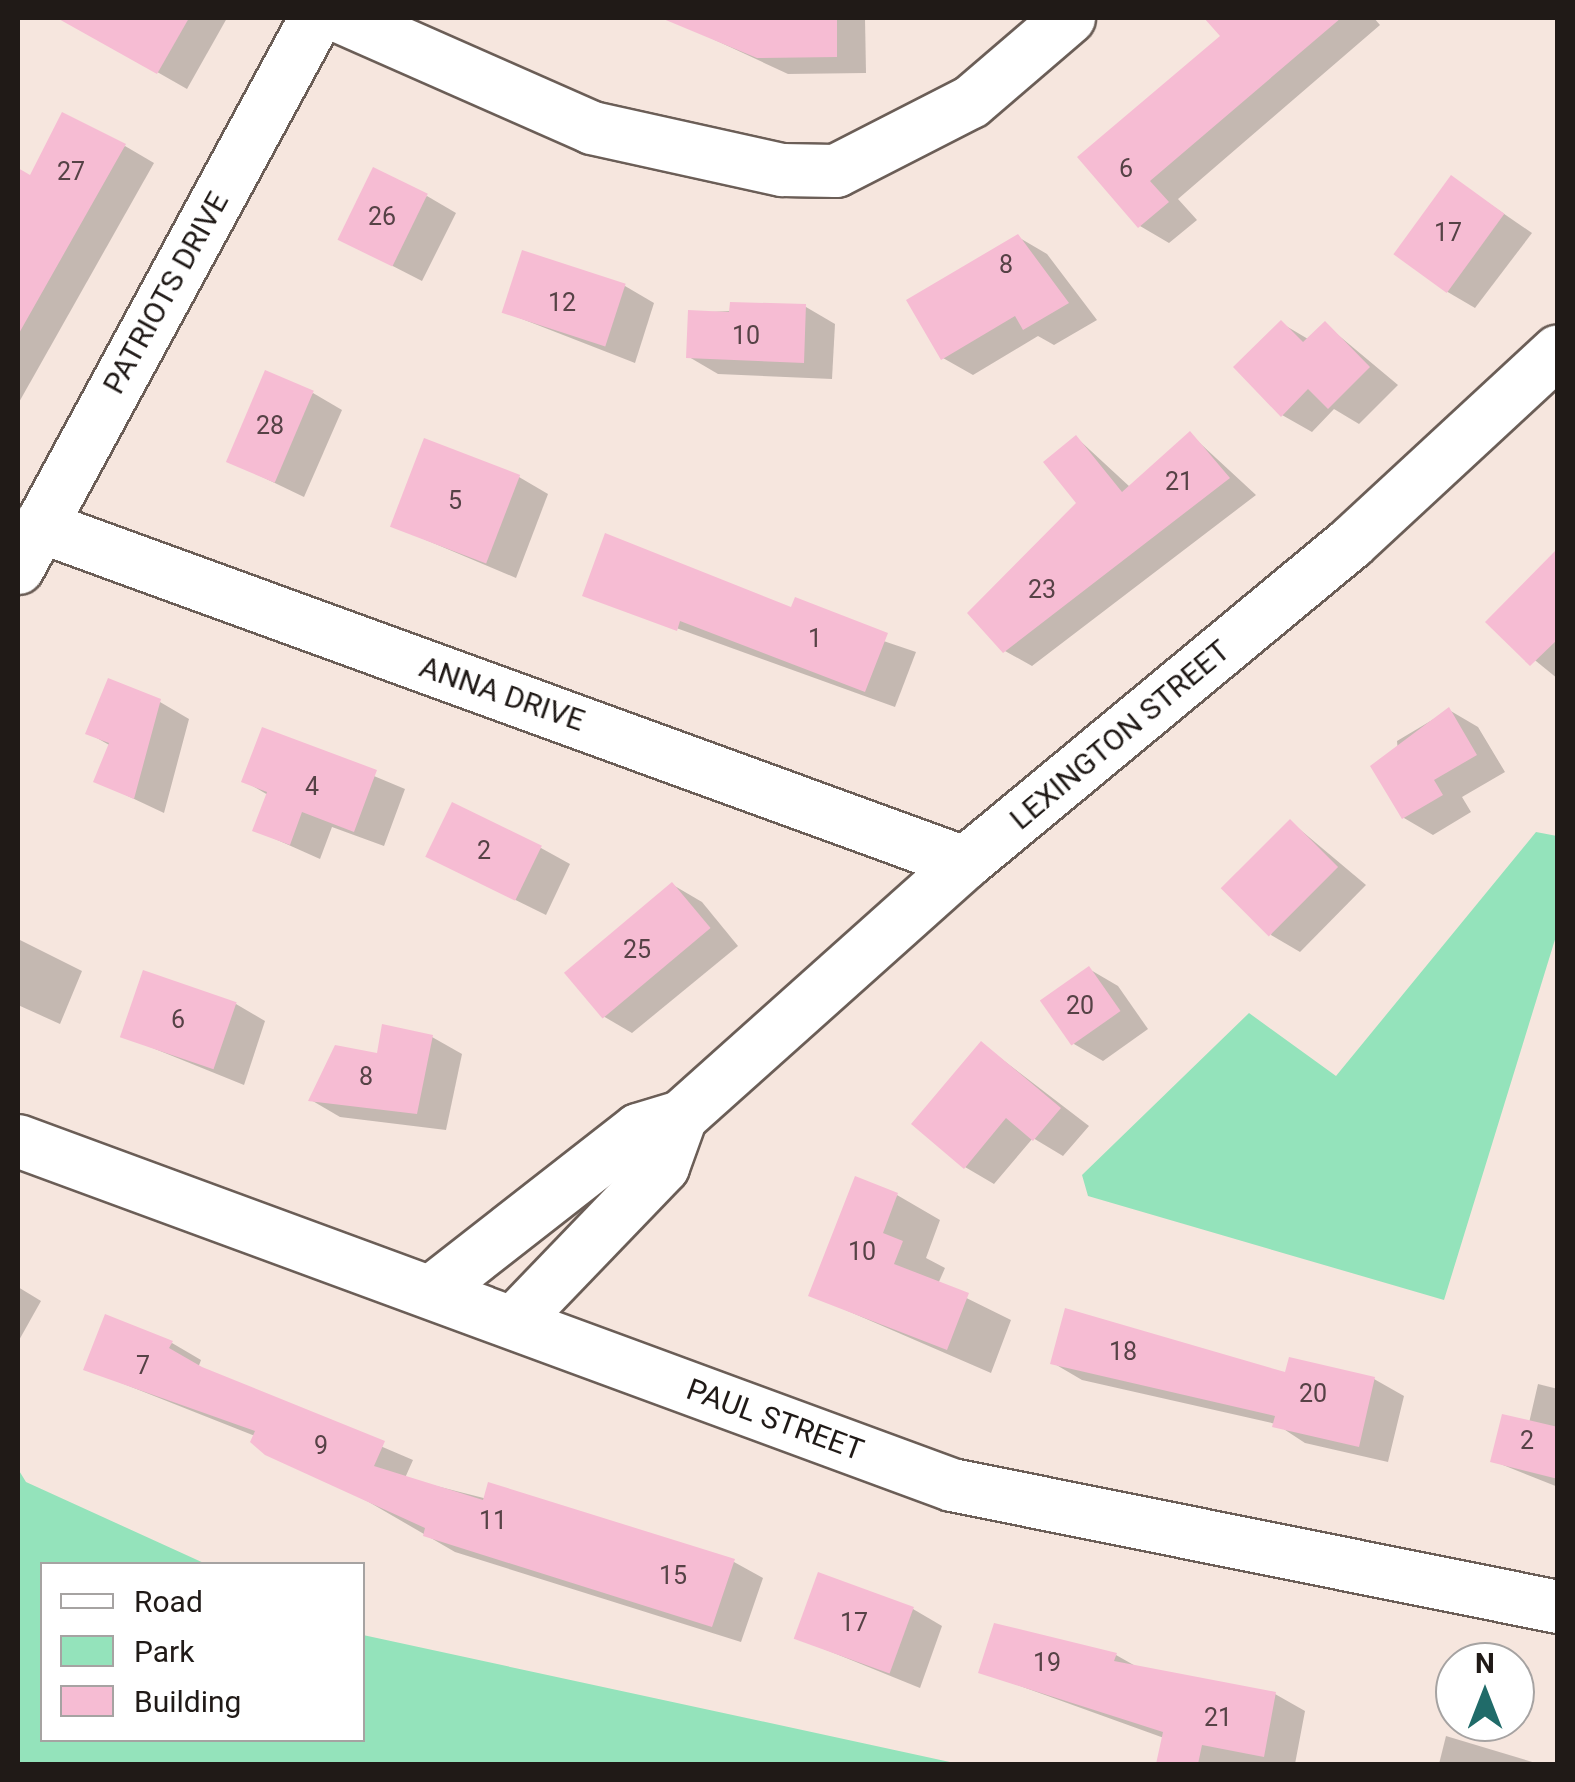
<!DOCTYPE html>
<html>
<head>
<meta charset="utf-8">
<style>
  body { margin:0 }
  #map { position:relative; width:1575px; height:1782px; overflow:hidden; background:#f6e6de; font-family:Roboto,sans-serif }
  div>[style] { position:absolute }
  .green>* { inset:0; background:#94e3bb }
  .shadow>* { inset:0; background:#0003 }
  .building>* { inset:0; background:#f6bcd3; transform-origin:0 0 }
  .roads { filter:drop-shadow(2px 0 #6b5e57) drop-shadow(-2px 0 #6b5e57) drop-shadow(0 2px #6b5e57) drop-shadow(0 -2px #6b5e57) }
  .minor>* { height:52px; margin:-26px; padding:0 26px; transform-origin:26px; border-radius:26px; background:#fff }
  span { translate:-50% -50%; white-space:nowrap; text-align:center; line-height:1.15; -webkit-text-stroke:8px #fff; paint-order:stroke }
  .number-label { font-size:25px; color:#564246 }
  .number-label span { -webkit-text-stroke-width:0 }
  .street-label { font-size:30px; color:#201a17 }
  .frame { position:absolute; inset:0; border:20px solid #201a17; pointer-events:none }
  .legend { position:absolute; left:40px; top:1562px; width:325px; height:180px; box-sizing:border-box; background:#fff; border:2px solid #a6a3a2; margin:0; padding:12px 18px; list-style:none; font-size:30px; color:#201a17 }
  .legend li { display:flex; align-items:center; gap:20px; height:50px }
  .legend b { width:50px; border:2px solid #a6a3a2 }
  .north { position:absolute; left:1435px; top:1642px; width:100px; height:100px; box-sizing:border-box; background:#fff; border:2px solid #a6a3a2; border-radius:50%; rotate:0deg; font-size:28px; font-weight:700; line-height:40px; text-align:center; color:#201a17 }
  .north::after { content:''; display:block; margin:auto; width:35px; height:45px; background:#206b69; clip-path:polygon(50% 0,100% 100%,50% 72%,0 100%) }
</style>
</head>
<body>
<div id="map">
  <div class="green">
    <i style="clip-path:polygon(1536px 832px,1557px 836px,1557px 933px,1444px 1300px,1088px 1196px,1082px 1175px,1249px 1013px,1336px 1076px)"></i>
    <i style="clip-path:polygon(18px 1469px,26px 1482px,206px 1564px,42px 1564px,42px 1740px,362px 1740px,363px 1635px,959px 1764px,18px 1764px)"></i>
  </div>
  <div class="shadow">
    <i style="clip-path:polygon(95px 18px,227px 18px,187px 89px,87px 32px)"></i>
    <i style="clip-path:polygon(709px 18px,865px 18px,866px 73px,788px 74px,702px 34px)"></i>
    <i style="clip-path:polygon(1243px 18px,1374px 18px,1380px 25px,1178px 199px,1197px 220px,1169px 243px,1140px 226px,1080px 157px)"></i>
    <i style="clip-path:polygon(125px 146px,154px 163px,18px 404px,18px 223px,26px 208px)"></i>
    <i style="clip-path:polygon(1452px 178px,1532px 233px,1475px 308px,1446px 291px)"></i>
    <i style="clip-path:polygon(427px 196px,456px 213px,422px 281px,340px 239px)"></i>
    <i style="clip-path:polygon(1018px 237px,1047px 254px,1097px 320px,1054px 345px,1038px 336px,973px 375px,943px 358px)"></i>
    <i style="clip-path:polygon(625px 286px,654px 303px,635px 363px,504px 312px)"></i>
    <i style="clip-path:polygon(806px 307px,835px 324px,832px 379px,718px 374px,689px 357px,691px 313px)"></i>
    <i style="clip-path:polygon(1281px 323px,1308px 339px,1325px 324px,1398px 385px,1359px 424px,1334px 409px,1312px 432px,1282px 415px)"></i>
    <i style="clip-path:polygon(313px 393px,342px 410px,304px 497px,229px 461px)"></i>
    <i style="clip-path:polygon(1190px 434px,1256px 495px,1032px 666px,1005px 651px,1080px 503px,1077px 438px,1130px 487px)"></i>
    <i style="clip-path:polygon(519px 477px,548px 494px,516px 578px,393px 526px)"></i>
    <i style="clip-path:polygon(1558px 577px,1558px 679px,1488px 622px)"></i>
    <i style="clip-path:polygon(585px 595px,792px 610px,916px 652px,895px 707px)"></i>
    <i style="clip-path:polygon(160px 702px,189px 719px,164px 813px,96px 781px,111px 746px,88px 733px)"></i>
    <i style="clip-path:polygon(1449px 710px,1478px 727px,1505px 772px,1462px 797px,1471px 812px,1433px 835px,1404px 818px,1397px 741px)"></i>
    <i style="clip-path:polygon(264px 730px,405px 789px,384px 846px,332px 827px,320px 859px,255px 830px,268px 795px,244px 781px)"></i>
    <i style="clip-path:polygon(1291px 822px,1366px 885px,1300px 952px,1271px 935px)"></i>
    <i style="clip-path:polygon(541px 848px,570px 864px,546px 915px,459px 872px)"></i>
    <i style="clip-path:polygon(673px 885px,702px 902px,738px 946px,632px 1033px,603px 1016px)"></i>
    <i style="clip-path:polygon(18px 939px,82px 971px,60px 1024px,18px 1005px)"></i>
    <i style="clip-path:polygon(1089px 969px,1118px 986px,1148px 1029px,1103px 1061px,1074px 1044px)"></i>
    <i style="clip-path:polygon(236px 1004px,265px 1021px,244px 1085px,123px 1036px)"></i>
    <i style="clip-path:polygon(432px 1037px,462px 1054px,446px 1130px,340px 1117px,311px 1100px,379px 1056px)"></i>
    <i style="clip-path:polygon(982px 1044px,1089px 1126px,1063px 1156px,1033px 1138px,994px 1184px,965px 1167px)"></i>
    <i style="clip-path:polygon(897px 1195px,940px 1220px,926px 1258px,945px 1268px,938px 1284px,1011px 1320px,991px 1373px,811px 1295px)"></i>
    <i style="clip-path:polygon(18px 1287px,41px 1301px,18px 1342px)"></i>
    <i style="clip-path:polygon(1067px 1310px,1286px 1375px,1374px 1379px,1404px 1396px,1388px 1462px,1305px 1443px,1276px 1424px,1082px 1380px,1053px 1363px)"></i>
    <i style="clip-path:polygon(172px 1343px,201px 1360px,198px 1368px,413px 1460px,405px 1478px,734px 1562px,763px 1578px,741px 1642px,455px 1552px,255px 1436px,86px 1369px)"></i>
    <i style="clip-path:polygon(1538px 1384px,1558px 1389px,1558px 1487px,1493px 1461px,1529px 1423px)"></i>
    <i style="clip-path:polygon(913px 1609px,942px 1626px,920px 1688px,797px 1638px)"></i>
    <i style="clip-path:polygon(1116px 1655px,1139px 1668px,1275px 1694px,1305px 1711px,1295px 1764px,1159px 1764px,1164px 1738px,981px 1672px)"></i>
    <i style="clip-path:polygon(1446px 1736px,1539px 1764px,1439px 1764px)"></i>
  </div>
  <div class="building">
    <i style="clip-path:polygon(57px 18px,189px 18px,157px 74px)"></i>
    <i style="clip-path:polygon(661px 18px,837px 18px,837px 57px,757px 58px)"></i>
    <i style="clip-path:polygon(1204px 18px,1341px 18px,1150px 181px,1169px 202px,1138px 228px,1077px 157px,1220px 36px)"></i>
    <i style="clip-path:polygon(62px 112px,126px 144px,18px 335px,18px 168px,30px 175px)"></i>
    <i style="left:373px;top:167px;width:61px;height:81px;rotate:26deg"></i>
    <i style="left:1451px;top:175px;width:66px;height:98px;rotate:36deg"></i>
    <i style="clip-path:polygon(1018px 234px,1069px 303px,1023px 330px,1015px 316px,941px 360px,906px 300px)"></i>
    <i style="left:522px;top:250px;width:109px;height:66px;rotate:18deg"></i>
    <i style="clip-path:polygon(730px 302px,806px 304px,804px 363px,686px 358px,688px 310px,729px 312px)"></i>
    <i style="clip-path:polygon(1281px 320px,1303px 342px,1325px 321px,1370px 367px,1328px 409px,1308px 389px,1281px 417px,1233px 367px)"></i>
    <i style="left:265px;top:370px;width:53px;height:100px;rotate:23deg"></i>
    <i style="clip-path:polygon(1190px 431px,1230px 478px,1003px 653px,967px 613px,1076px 503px,1043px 462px,1076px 435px,1122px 492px)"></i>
    <i style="left:424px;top:438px;width:103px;height:95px;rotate:21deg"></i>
    <i style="clip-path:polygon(605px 533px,791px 607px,795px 597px,888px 633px,865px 692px,680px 621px,677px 631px,582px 596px)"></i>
    <i style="clip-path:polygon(1558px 548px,1558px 639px,1530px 666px,1485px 622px)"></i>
    <i style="clip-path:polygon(108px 678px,161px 699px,134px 799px,93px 782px,109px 743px,85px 734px)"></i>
    <i style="clip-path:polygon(1449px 707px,1477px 755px,1434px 780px,1443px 795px,1402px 819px,1370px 766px)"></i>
    <i style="clip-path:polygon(262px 727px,377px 770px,354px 832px,302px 812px,290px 845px,252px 831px,267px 792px,241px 782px)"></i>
    <i style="left:452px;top:802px;width:100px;height:61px;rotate:26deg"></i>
    <i style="left:1290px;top:819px;width:68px;height:98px;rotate:45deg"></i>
    <i style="left:672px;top:882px;width:60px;height:141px;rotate:50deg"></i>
    <i style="left:1089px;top:966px;width:55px;height:60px;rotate:55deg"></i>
    <i style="left:143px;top:970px;width:99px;height:71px;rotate:19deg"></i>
    <i style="clip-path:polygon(382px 1024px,433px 1035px,417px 1114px,308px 1101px,335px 1045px,377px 1053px)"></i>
    <i style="clip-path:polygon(981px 1041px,1061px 1108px,1033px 1141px,1006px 1118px,964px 1169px,911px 1124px)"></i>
    <i style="clip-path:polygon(855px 1176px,898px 1193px,883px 1233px,903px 1241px,894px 1264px,969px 1293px,947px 1350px,808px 1296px)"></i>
    <i style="clip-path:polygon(1065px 1308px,1285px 1372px,1289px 1357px,1375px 1377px,1359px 1447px,1272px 1427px,1275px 1416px,1050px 1364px)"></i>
    <i style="clip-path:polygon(105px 1314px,173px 1341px,169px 1348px,202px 1367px,385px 1441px,374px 1466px,483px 1500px,488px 1482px,735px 1559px,712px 1627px,423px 1536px,425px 1528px,265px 1455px,250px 1442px,255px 1431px,83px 1370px)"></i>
    <i style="clip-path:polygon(1502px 1414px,1558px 1427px,1558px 1479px,1490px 1462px)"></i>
    <i style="left:818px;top:1572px;width:102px;height:71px;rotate:20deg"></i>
    <i style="clip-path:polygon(994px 1623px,1117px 1653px,1114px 1661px,1276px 1692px,1264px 1757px,1202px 1745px,1198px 1764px,1156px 1764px,1163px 1732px,978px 1673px)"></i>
  </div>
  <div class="roads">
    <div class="minor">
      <i style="left:343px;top:18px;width:272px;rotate:23.8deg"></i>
      <i style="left:592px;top:128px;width:195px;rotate:12.5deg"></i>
      <i style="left:782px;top:170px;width:54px;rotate:1.1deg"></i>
      <i style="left:836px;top:171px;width:152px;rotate:-27.1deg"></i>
      <i style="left:971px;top:102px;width:129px;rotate:-40.6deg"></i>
      <i style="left:39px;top:526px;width:985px;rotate:20deg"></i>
      <i style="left:18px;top:568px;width:626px;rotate:-61.55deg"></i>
      <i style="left:18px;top:1141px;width:995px;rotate:20.22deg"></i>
      <i style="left:952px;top:1485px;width:618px;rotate:11.38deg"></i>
      <i style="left:431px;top:1292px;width:263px;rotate:-38deg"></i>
      <i style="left:638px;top:1130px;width:45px;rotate:-16.8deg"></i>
      <i style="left:681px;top:1117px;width:381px;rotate:-41.8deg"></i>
      <i style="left:965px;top:863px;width:501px;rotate:-39.66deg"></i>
      <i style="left:1351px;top:543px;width:282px;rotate:-42.8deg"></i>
      <i style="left:514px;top:1322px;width:215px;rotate:-46.1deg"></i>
      <i style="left:663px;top:1167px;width:53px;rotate:-70.2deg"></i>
    </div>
  </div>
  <div class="number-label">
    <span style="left:1126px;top:169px">6</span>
    <span style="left:71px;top:172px">27</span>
    <span style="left:382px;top:217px">26</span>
    <span style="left:1448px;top:233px">17</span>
    <span style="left:1006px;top:265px">8</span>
    <span style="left:562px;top:303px">12</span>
    <span style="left:746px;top:336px">10</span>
    <span style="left:270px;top:426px">28</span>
    <span style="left:1179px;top:482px">21</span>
    <span style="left:455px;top:501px">5</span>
    <span style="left:1042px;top:590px">23</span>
    <span style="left:815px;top:639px">1</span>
    <span style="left:312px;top:787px">4</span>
    <span style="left:484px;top:851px">2</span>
    <span style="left:637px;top:950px">25</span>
    <span style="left:1080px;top:1006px">20</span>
    <span style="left:178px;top:1020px">6</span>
    <span style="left:366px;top:1077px">8</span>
    <span style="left:862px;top:1252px">10</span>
    <span style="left:1123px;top:1352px">18</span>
    <span style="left:143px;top:1366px">7</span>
    <span style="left:1313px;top:1394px">20</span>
    <span style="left:1527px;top:1441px">2</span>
    <span style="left:321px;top:1446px">9</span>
    <span style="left:493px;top:1521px">11</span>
    <span style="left:673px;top:1576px">15</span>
    <span style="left:854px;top:1623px">17</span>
    <span style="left:1047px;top:1663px">19</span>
    <span style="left:1218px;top:1718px">21</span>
  </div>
  <div class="street-label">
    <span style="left:166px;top:293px;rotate:-61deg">PATRIOTS DRIVE</span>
    <span style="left:502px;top:694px;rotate:19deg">ANNA DRIVE</span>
    <span style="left:1120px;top:735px;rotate:-40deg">LEXINGTON STREET</span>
    <span style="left:775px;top:1420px;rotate:20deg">PAUL STREET</span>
  </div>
  <div class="frame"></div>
  <ul class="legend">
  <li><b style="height:12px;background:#fff"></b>Road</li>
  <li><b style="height:28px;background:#94e3bb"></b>Park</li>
  <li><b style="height:28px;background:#f6bcd3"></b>Building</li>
  </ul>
  <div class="north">N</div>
</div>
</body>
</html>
